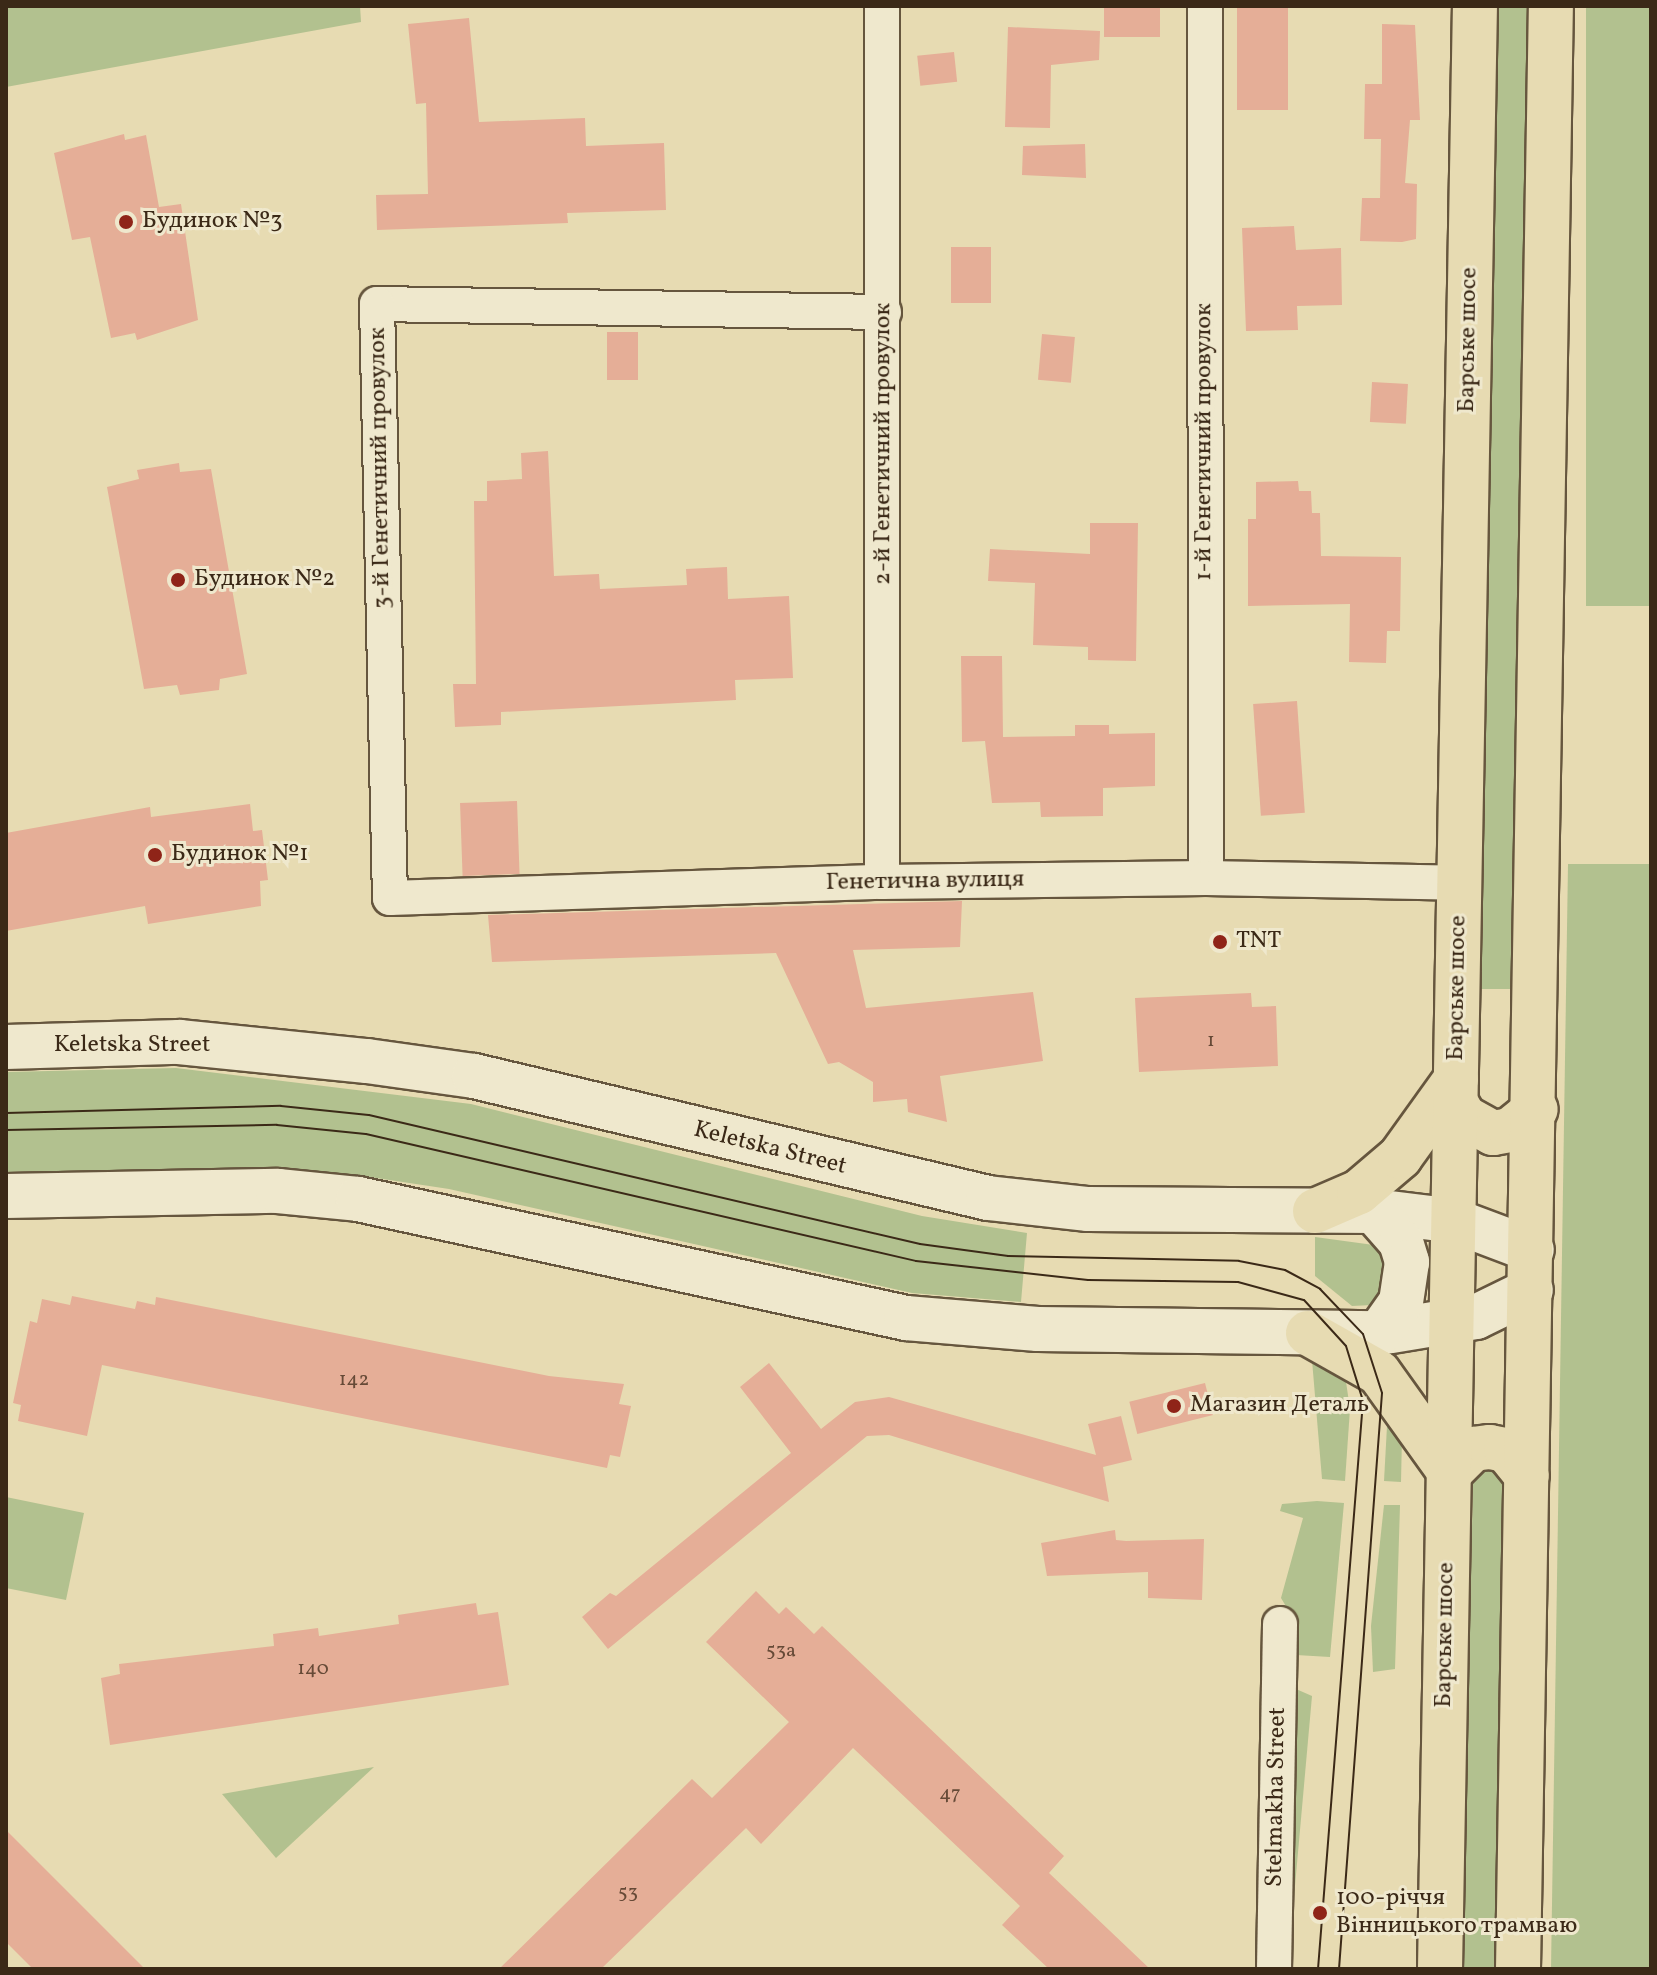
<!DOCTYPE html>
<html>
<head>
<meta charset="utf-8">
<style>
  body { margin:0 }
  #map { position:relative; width:1657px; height:1975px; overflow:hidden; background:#e7dbb2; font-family:Vollkorn,serif }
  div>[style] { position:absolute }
  .green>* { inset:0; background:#b2c18f; transform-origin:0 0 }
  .building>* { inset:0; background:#e5ae97; transform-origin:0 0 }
  .roads { filter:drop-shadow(2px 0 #66563e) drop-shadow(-2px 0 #66563e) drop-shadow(0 2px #66563e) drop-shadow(0 -2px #66563e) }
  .street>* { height:34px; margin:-17px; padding:0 17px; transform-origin:17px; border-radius:17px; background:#efe8cd }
  .secondary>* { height:44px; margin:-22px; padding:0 22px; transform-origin:22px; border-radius:22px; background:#efe8cd }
  .highway>* { height:44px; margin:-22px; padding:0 22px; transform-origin:22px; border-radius:22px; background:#e7dbb2 }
  .tram>* { height:2px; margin:-1px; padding:0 1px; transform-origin:1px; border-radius:1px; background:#3b2917 }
  .dots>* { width:22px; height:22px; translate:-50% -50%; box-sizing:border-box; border:4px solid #efe8cd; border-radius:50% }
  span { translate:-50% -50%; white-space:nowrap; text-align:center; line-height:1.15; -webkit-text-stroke:6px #efe8cd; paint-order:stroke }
  .number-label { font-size:20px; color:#664a37 }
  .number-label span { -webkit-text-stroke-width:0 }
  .poi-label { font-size:24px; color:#3b2917 }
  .left { translate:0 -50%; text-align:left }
  .street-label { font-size:24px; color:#3b2917 }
  .frame { position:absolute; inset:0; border:8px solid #3b2917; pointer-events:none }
</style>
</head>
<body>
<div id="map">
  <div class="green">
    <i style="clip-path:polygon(6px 6px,360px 6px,361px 22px,6px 87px)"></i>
    <i style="left:1475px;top:6px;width:76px;height:983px"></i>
    <i style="left:1586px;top:6px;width:65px;height:600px"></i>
    <i style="clip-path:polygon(1568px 864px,1651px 864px,1651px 1969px,1551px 1969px)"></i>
    <i style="clip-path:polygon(176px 1068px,471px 1104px,922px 1216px,1027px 1233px,1021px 1302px,912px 1293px,449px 1189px,363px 1176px,280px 1167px,6px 1172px,6px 1072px)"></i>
    <i style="clip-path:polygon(1315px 1237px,1381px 1246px,1393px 1276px,1372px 1305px,1352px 1306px,1315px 1276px)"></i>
    <i style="clip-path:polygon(1312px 1360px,1345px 1375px,1350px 1409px,1345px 1481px,1322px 1479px)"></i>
    <i style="clip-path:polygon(1388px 1408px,1402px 1436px,1401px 1482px,1384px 1481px)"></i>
    <i style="clip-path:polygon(1495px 1469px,1505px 1483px,1494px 1969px,1462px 1969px,1473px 1482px,1479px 1471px)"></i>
    <i style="clip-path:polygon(6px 1497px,84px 1513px,66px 1600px,6px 1588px)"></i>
    <i style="clip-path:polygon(1317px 1501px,1344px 1503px,1330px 1657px,1296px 1655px,1296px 1623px,1281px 1598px,1303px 1518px,1280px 1511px,1282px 1504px)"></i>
    <i style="clip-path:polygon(1384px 1505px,1400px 1505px,1395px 1669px,1373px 1672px,1371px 1626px)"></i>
    <i style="clip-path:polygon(1296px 1689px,1312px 1696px,1294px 1897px)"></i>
    <i style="clip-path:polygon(374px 1767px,276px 1858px,222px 1794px)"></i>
  </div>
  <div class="building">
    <i style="left:1104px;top:6px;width:56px;height:31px"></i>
    <i style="left:1237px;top:6px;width:51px;height:104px"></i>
    <i style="clip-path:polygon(469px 18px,479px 122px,585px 118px,586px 146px,664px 143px,666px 210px,567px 213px,568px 223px,377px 230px,376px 195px,428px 194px,426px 103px,416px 104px,408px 24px)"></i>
    <i style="clip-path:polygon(1382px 24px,1415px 25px,1420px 120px,1410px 120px,1405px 183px,1417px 184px,1416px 239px,1402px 242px,1360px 241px,1362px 198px,1380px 198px,1381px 139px,1364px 139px,1365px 84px,1382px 84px)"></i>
    <i style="clip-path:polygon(1008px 27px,1100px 31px,1099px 60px,1051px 65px,1050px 128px,1005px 127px)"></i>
    <i style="left:954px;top:52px;width:30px;height:37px;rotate:84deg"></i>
    <i style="clip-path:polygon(124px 134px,125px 140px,146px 135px,159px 207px,181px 204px,198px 320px,137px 340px,135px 333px,111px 338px,90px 237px,72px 240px,54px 153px)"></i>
    <i style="clip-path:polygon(1085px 144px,1086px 178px,1022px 175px,1023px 146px)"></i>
    <i style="clip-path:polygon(1294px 226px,1296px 250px,1341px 248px,1342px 305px,1297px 306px,1298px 330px,1246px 331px,1242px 228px)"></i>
    <i style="left:951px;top:247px;width:40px;height:56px"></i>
    <i style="left:607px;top:332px;width:31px;height:48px"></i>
    <i style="left:1042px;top:334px;width:33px;height:46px;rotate:5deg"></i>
    <i style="left:1372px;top:382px;width:36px;height:40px;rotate:3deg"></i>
    <i style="clip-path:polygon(548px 451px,554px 576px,599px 574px,600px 589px,687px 585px,686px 569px,727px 567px,728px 599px,789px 596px,793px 678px,735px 680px,736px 700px,501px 712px,501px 725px,455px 727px,453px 684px,476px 684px,474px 501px,487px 501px,487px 481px,522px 479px,521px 453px)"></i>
    <i style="clip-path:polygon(179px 463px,180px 472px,211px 469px,247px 674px,220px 679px,219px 690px,180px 695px,177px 685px,144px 689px,107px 487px,139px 479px,137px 470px)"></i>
    <i style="clip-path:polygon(1298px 481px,1299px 491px,1311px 491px,1312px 513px,1320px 513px,1321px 556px,1401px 557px,1400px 631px,1387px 631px,1386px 663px,1349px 662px,1350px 604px,1248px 606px,1248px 519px,1256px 519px,1256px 482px)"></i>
    <i style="clip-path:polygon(1090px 523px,1138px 523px,1136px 661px,1088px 660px,1088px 647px,1033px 645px,1035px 583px,988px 581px,990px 549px,1090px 554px)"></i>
    <i style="clip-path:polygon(961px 656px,1002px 656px,1003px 737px,1075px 736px,1075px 725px,1109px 725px,1109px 734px,1155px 733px,1155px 786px,1103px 788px,1103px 816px,1041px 817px,1040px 802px,992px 803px,985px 741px,962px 742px)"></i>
    <i style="left:1297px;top:701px;width:112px;height:44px;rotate:86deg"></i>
    <i style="left:517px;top:801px;width:73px;height:57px;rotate:88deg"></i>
    <i style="clip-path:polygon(250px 804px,253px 831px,262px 830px,268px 880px,260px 881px,261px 906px,148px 924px,145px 906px,6px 931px,6px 833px,150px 807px,151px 817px)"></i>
    <i style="clip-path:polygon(962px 901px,960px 947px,853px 950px,866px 1008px,1033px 992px,1043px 1061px,940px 1076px,947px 1122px,908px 1112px,907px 1099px,873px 1102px,873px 1082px,839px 1062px,828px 1064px,776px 953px,492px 962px,488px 915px)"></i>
    <i style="clip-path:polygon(1251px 993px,1252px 1007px,1276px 1006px,1278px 1066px,1139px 1072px,1135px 998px)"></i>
    <i style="clip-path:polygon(72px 1296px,135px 1309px,137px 1301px,155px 1305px,156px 1297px,549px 1376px,624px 1384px,619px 1404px,631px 1406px,620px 1457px,610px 1455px,607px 1468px,102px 1365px,87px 1436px,18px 1421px,21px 1405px,13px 1403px,30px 1321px,37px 1323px,42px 1299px,70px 1305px)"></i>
    <i style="clip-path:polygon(769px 1363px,821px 1429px,855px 1402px,889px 1397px,1096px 1455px,1088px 1424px,1121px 1416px,1132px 1460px,1103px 1467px,1109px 1502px,889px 1435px,867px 1436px,608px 1649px,582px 1617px,610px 1593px,616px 1596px,791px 1453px,740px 1387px)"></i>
    <i style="left:1205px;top:1383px;width:33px;height:78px;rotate:76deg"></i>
    <i style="clip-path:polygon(1115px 1530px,1116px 1540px,1126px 1541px,1204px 1539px,1202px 1600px,1148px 1598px,1148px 1572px,1047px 1576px,1041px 1543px)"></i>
    <i style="clip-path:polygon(756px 1591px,779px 1614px,786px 1607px,814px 1634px,822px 1626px,1064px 1856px,1049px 1873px,1150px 1969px,1049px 1969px,1002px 1925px,1020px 1906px,853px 1748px,761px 1844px,746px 1828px,601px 1969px,499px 1969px,692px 1779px,712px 1798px,789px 1722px,706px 1642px)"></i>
    <i style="clip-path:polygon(476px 1603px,478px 1615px,498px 1612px,509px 1685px,110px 1745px,101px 1678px,120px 1674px,119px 1664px,274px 1646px,273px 1634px,318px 1628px,319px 1636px,399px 1624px,398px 1615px)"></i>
    <i style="clip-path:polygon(6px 1830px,145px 1969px,33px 1969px,6px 1942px)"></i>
  </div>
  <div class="roads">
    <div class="street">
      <i style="left:1205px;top:6px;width:872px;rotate:89.93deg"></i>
      <i style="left:884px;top:312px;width:507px;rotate:-179.1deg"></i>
      <i style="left:377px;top:304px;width:594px;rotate:88.75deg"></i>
      <i style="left:390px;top:898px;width:492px;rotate:-1.9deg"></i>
      <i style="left:882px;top:882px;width:324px;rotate:-0.7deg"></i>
      <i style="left:1206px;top:878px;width:253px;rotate:1.1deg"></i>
      <i style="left:882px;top:882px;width:876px;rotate:-90deg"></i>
      <i style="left:1274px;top:1969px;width:345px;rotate:-89deg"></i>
    </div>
    <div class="secondary">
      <i style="left:6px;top:1047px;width:173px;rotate:-1.7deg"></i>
      <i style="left:179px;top:1042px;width:189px;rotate:5.8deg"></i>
      <i style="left:367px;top:1061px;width:108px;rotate:8deg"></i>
      <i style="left:474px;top:1076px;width:528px;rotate:13.35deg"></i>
      <i style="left:988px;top:1198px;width:101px;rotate:6.3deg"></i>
      <i style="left:1088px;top:1209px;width:286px;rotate:0.4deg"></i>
      <i style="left:1374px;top:1211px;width:82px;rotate:7deg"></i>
      <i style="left:1455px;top:1221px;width:82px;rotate:20.6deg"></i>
      <i style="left:6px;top:1196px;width:272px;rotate:-1.1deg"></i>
      <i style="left:278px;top:1191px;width:80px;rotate:5.7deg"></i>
      <i style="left:358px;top:1199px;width:561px;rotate:12.25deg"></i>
      <i style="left:906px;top:1318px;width:132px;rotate:4.8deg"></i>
      <i style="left:1038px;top:1329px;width:341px;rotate:0.7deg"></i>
      <i style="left:1379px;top:1333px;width:98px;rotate:-9.4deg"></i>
      <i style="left:1476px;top:1317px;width:61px;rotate:-26.1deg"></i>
      <i style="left:1374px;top:1211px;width:41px;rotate:48.9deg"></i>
      <i style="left:1401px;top:1242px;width:21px;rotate:73deg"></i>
      <i style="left:1407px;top:1262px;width:40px;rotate:98.5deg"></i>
      <i style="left:1401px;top:1302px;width:38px;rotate:125deg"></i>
    </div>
    <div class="highway">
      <i style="left:1456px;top:1103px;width:16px;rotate:60deg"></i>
      <i style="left:1464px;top:1117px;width:33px;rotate:29deg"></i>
      <i style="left:1493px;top:1133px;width:17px;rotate:-10deg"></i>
      <i style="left:1510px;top:1130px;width:33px;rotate:-39deg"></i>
      <i style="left:1315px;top:1211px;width:48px;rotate:-23.4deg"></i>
      <i style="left:1359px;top:1192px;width:54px;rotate:-40.5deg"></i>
      <i style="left:1400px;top:1157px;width:96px;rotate:-54.3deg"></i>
      <i style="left:1308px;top:1333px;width:81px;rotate:29.4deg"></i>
      <i style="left:1379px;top:1373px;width:122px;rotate:54.4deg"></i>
      <i style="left:1450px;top:1472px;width:33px;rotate:-45deg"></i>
      <i style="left:1473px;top:1449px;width:17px;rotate:-7deg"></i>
      <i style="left:1490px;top:1447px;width:16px;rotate:11deg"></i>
      <i style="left:1506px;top:1450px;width:33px;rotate:51deg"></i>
      <i style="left:1440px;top:1969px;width:1963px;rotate:-88.98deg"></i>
      <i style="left:1518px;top:1969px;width:1963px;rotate:-89.04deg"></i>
    </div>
  </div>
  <div class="tram">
    <i style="left:6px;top:1113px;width:275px;rotate:-1.5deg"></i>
    <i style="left:281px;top:1106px;width:88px;rotate:5.8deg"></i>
    <i style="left:369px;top:1115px;width:566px;rotate:13.18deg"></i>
    <i style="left:920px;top:1244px;width:89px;rotate:7.8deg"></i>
    <i style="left:1008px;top:1256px;width:231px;rotate:1.2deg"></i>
    <i style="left:1239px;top:1261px;width:47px;rotate:11.1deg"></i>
    <i style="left:1285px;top:1270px;width:40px;rotate:28deg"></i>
    <i style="left:1320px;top:1289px;width:62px;rotate:46.3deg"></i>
    <i style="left:1363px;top:1334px;width:62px;rotate:72.1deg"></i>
    <i style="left:1382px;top:1393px;width:578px;rotate:94.27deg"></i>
    <i style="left:6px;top:1130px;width:271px;rotate:-1.1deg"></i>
    <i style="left:277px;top:1125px;width:89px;rotate:5.8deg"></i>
    <i style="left:366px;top:1134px;width:564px;rotate:13deg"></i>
    <i style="left:916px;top:1261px;width:173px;rotate:6.3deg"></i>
    <i style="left:1088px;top:1280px;width:150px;rotate:0.8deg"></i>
    <i style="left:1238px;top:1282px;width:68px;rotate:15.3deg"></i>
    <i style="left:1304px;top:1300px;width:62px;rotate:47.6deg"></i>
    <i style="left:1346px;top:1346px;width:58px;rotate:72.8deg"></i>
    <i style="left:1363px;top:1401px;width:570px;rotate:94.53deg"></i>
  </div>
  <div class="dots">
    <i style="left:126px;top:222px;background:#8f2418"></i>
    <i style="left:178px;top:580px;background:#8f2418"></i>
    <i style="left:155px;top:855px;background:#8f2418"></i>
    <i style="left:1220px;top:942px;background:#8f2418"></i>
    <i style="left:1174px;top:1406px;background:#8f2418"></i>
    <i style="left:1320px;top:1913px;background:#8f2418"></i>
  </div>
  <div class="number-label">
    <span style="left:1211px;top:1041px">1</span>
    <span style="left:354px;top:1380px">142</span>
    <span style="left:781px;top:1651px">53а</span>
    <span style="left:313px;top:1669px">140</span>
    <span style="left:950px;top:1794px">47</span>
    <span style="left:628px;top:1893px">53</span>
  </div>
  <div class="poi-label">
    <span class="left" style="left:142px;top:222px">Будинок №3</span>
    <span class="left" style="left:194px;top:580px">Будинок №2</span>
    <span class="left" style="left:171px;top:855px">Будинок №1</span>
    <span class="left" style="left:1236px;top:942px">TNT</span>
    <span class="left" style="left:1190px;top:1406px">Магазин Деталь</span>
    <span class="left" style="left:1336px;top:1913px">100-річчя<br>Вінницького трамваю</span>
  </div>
  <div class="street-label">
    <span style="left:1469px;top:340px;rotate:-89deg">Барське шосе</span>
    <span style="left:1205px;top:442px;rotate:-90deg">1-й Генетичний провулок</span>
    <span style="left:884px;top:444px;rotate:-90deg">2-й Генетичний провулок</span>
    <span style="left:381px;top:468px;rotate:-91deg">3-й Генетичний провулок</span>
    <span style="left:925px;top:882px;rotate:-1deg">Генетична вулиця</span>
    <span style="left:1458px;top:988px;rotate:-89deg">Барське шосе</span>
    <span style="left:132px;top:1046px">Keletska Street</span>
    <span style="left:770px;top:1149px;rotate:14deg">Keletska Street</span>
    <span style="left:1446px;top:1635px;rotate:-89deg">Барське шосе</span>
    <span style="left:1277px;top:1797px;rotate:-89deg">Stelmakha Street</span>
  </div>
  <div class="frame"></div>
</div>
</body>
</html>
